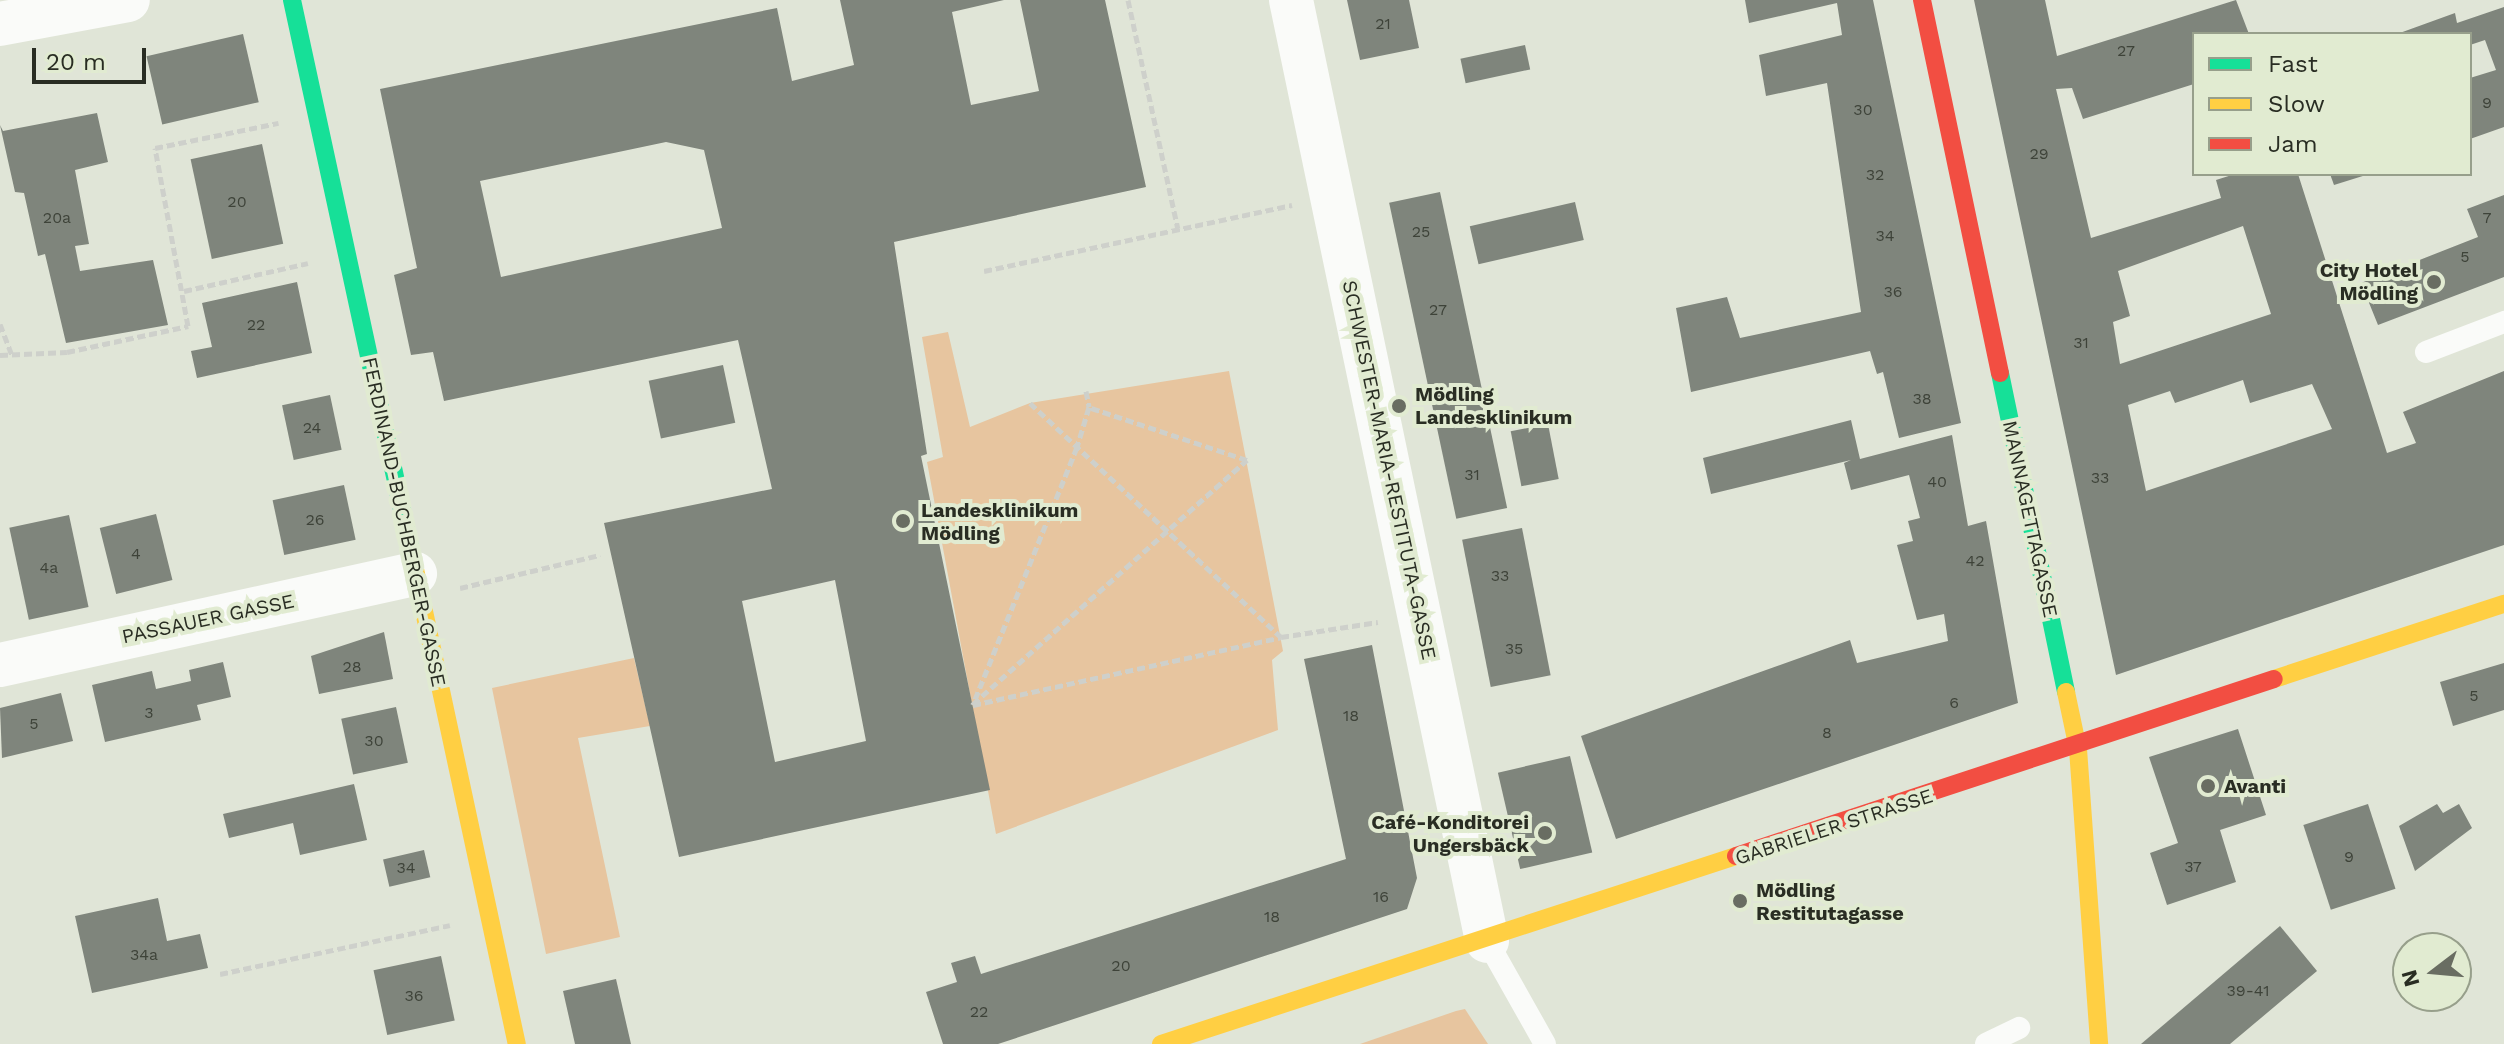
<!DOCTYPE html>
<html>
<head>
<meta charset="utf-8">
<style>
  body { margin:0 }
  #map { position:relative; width:2504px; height:1044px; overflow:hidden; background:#e0e5d7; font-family:"Work Sans",sans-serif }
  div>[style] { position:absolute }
  .green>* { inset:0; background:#e7c59f }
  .building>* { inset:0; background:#7f857c; transform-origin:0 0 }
  .path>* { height:5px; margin-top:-2.5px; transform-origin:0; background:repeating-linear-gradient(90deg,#ced0cb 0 8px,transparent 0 12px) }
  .lane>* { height:22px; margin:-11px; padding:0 11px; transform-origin:11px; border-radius:11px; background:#fafbf9 }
  .street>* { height:44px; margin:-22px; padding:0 22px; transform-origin:22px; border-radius:22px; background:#fafbf9 }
  .fast>* { height:18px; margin:-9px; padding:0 9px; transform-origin:9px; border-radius:9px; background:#16e098 }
  .slow>* { height:18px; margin:-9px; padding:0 9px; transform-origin:9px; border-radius:9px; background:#ffcf43 }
  .jam>* { height:18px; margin:-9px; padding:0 9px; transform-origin:9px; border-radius:9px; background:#f24e42 }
  .dots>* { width:22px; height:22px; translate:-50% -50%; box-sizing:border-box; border:4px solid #e1ebd1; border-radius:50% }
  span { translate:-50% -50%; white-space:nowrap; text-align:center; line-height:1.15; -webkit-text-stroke:8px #e1ebd1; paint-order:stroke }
  .number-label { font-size:16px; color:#3e4339 }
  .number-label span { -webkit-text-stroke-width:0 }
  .poi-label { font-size:20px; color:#292d23; font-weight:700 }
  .right { translate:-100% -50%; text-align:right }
  .left { translate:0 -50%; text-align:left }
  .street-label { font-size:20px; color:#292d23 }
  .legend { position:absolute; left:2192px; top:32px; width:280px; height:144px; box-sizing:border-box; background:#e1ebd1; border:2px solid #979f8b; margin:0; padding:10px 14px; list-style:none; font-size:24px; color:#292d23 }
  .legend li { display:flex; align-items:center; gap:16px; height:40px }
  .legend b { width:40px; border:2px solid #979f8b }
  .north { position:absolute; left:2392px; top:932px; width:80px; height:80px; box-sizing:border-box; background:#e1ebd1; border:2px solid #979f8b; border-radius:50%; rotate:254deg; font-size:22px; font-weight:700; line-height:32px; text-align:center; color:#292d23 }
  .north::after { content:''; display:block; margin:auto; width:28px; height:36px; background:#696d62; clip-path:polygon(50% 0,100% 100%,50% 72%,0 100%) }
  .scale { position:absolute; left:32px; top:48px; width:114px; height:36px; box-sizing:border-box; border:4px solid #292d23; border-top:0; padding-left:10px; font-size:24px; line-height:28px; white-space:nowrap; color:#292d23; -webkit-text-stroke:6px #e1ebd1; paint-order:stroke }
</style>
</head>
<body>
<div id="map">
  <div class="green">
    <i style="clip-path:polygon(948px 332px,970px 427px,1030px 403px,1229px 371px,1283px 651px,1272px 660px,1278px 730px,996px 834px,927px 462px,943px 457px,922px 337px)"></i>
    <i style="clip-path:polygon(634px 658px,650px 726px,578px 738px,620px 937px,546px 954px,492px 688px)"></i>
    <i style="clip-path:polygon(1465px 1009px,1488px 1044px,1360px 1044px,1456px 1011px)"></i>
  </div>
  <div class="building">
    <i style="clip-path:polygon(evenodd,840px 0,1004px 0,952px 12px,971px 105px,1039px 91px,1020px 0,1105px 0,1146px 187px,894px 242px,927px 454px,921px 456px,990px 790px,679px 857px,604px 523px,772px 489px,738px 340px,444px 401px,433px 352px,411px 355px,394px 275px,417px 268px,380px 89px,777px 8px,792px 81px,854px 65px,840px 0,666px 142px,704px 150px,722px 228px,501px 277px,480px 181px,666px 142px,840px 0,835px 580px,866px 741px,775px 762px,742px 601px,835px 580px)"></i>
    <i style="clip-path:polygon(1347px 0,1409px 0,1419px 48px,1360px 60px)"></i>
    <i style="clip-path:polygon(1745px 0,1873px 0,1961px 423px,1899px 438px,1883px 372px,1877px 374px,1870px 351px,1691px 392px,1676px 308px,1727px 297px,1740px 338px,1861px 312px,1827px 83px,1766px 96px,1759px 55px,1842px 35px,1837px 3px,1749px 23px)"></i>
    <i style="clip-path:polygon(evenodd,1974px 0,2045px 0,2057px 56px,2236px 0,2249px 34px,2194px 34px,2194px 84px,2083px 119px,2072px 88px,2056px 89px,2091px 238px,2221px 198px,2216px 180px,2235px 174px,2298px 174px,2387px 453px,2416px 443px,2403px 412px,2504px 371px,2504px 545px,2116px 675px,1974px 0,2243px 226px,2271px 314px,2120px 364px,2113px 322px,2130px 316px,2118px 271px,2243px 226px,1974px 0,2243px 380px,2250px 403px,2312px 384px,2332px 429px,2146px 491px,2128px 405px,2170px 391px,2175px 403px,2243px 380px)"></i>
    <i style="clip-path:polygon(2504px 7px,2504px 127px,2470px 139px,2470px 78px,2496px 70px,2485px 40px,2470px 45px,2470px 34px,2397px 34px,2455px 13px,2457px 23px)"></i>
    <i style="left:243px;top:34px;width:70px;height:99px;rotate:77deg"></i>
    <i style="left:1525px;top:45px;width:25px;height:66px;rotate:78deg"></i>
    <i style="clip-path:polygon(97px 113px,108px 162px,75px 170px,89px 244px,75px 246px,80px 271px,153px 260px,168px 325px,66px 343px,45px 254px,38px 256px,24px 193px,15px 192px,0 125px,3px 131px)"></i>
    <i style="left:262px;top:144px;width:102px;height:73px;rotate:78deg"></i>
    <i style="clip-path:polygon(2330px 174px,2366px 174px,2366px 175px,2334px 185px)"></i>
    <i style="left:1440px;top:192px;width:323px;height:52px;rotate:78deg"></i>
    <i style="clip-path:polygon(2504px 195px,2504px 277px,2378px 325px,2361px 283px,2478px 237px,2467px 209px)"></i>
    <i style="left:1575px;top:202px;width:39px;height:108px;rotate:77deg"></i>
    <i style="clip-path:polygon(297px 282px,312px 353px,197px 378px,191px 351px,212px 347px,202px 303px)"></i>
    <i style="left:723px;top:365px;width:59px;height:76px;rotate:78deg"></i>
    <i style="left:330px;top:395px;width:56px;height:49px;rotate:78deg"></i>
    <i style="clip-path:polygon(1851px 420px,1860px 459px,1952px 435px,1968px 526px,1986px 521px,2018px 703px,1616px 839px,1581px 736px,1850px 640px,1857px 663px,1948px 641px,1944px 614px,1917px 620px,1897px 545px,1913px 541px,1908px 521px,1920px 518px,1909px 475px,1851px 490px,1844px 463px,1851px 460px,1711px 494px,1703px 458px)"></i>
    <i style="left:1548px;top:424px;width:56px;height:38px;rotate:79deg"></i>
    <i style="left:344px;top:485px;width:56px;height:73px;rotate:78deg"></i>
    <i style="left:156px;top:514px;width:68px;height:58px;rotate:76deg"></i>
    <i style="left:69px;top:515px;width:94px;height:61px;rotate:78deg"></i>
    <i style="left:1522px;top:528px;width:150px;height:61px;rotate:79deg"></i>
    <i style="clip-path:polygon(384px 632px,393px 679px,319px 694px,311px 656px)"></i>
    <i style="clip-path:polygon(1372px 645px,1417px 878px,1407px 909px,998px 1044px,943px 1044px,926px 992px,957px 982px,951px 963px,975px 956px,981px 974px,1346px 859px,1304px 659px)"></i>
    <i style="clip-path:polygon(223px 662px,231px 697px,197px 705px,201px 720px,105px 742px,92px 685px,152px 671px,156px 689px,191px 681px,189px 670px)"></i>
    <i style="clip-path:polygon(2504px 663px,2504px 710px,2453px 726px,2440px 682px)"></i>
    <i style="clip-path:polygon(61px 693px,73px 741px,2px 758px,0 708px)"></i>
    <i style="left:396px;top:707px;width:57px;height:56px;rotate:78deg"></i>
    <i style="clip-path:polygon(2238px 729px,2266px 815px,2220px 830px,2236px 882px,2167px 905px,2150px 853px,2178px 843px,2149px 757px)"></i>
    <i style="left:1570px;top:756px;width:99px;height:74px;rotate:77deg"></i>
    <i style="clip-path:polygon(354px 784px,367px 840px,300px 855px,293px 823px,229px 838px,223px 814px)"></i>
    <i style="left:2368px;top:804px;width:89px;height:68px;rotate:72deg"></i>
    <i style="clip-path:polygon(2437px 804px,2443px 813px,2459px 804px,2472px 828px,2415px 871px,2399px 826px)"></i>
    <i style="left:424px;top:850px;width:28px;height:42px;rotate:77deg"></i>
    <i style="clip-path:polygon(158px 898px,167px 941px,200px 934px,208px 968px,92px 993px,75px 916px)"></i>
    <i style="clip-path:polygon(2280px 926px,2317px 971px,2230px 1044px,2141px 1044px)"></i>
    <i style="left:441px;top:956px;width:66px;height:69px;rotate:78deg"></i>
    <i style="clip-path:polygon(616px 979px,631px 1044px,575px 1044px,563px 991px)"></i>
  </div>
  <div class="path">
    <i style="left:1128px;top:0;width:234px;rotate:77.7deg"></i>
    <i style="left:984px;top:271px;width:315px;rotate:-12.1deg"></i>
    <i style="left:184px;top:291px;width:127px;rotate:-12.7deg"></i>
    <i style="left:0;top:324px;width:33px;rotate:69deg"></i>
    <i style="left:0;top:355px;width:67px;rotate:-2.6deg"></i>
    <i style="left:67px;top:352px;width:124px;rotate:-12.1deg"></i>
    <i style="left:188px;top:326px;width:181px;rotate:-100.5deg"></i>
    <i style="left:155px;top:148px;width:126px;rotate:-11.5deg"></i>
    <i style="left:1086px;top:391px;width:16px;rotate:79deg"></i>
    <i style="left:1089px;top:407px;width:42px;rotate:106.7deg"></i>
    <i style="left:1077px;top:447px;width:278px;rotate:112deg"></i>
    <i style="left:973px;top:705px;width:315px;rotate:-12.4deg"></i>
    <i style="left:1030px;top:403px;width:343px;rotate:43deg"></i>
    <i style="left:1281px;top:637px;width:98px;rotate:-8.8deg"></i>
    <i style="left:460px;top:588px;width:144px;rotate:-13.3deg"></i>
    <i style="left:973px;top:704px;width:367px;rotate:-41.7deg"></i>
    <i style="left:1247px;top:460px;width:167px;rotate:-161.5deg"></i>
    <i style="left:220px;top:974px;width:235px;rotate:-12deg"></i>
  </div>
  <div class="lane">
    <i style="left:2426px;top:352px;width:84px;rotate:-21deg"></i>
    <i style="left:1487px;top:941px;width:118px;rotate:60.6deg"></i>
    <i style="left:1986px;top:1044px;width:37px;rotate:-26deg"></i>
  </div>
  <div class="street">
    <i style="left:1291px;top:0;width:961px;rotate:78.23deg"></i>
    <i style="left:0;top:24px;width:130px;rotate:-10.6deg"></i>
    <i style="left:0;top:665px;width:425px;rotate:-12.4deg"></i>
  </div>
  <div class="fast">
    <i style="left:292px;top:0;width:573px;rotate:77.81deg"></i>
    <i style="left:2000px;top:373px;width:326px;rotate:78.3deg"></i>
  </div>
  <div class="slow">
    <i style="left:413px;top:560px;width:495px;rotate:77.9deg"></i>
    <i style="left:2274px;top:679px;width:242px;rotate:-18.1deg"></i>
    <i style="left:2066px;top:692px;width:58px;rotate:78.1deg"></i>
    <i style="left:2078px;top:749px;width:296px;rotate:85.9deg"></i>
    <i style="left:1161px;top:1044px;width:605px;rotate:-18.11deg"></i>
  </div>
  <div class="jam">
    <i style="left:1922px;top:0;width:381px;rotate:78.2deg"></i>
    <i style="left:1736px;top:856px;width:566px;rotate:-18.21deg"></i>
  </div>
  <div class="dots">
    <i style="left:2434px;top:282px;background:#696d62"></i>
    <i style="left:1399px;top:406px;background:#696d62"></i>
    <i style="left:903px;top:521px;background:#696d62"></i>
    <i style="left:2208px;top:786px;background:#696d62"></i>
    <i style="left:1545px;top:833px;background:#696d62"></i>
    <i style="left:1740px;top:901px;background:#696d62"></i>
  </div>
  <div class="number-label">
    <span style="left:1383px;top:24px">21</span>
    <span style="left:2126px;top:51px">27</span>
    <span style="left:2487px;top:103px">9</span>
    <span style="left:1863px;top:110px">30</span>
    <span style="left:2039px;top:154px">29</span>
    <span style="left:1875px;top:175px">32</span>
    <span style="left:237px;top:202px">20</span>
    <span style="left:57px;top:218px">20a</span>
    <span style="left:2487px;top:218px">7</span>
    <span style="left:1421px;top:232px">25</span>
    <span style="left:1885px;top:236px">34</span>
    <span style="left:2465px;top:257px">5</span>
    <span style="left:1893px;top:292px">36</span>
    <span style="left:1438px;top:310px">27</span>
    <span style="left:256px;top:325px">22</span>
    <span style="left:2081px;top:343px">31</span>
    <span style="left:1922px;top:399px">38</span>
    <span style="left:312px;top:428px">24</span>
    <span style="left:1472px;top:475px">31</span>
    <span style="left:2100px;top:478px">33</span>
    <span style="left:1937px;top:482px">40</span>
    <span style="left:315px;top:520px">26</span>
    <span style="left:136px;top:554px">4</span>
    <span style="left:1975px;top:561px">42</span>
    <span style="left:49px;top:568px">4a</span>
    <span style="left:1500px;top:576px">33</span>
    <span style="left:1514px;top:649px">35</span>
    <span style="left:352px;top:667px">28</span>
    <span style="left:2474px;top:696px">5</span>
    <span style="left:1954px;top:703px">6</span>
    <span style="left:149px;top:713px">3</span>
    <span style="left:1351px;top:716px">18</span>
    <span style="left:34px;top:724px">5</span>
    <span style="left:1827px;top:733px">8</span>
    <span style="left:374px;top:741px">30</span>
    <span style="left:2349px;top:857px">9</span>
    <span style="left:2193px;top:867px">37</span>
    <span style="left:406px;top:868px">34</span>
    <span style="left:1381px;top:897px">16</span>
    <span style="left:1272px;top:917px">18</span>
    <span style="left:144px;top:955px">34a</span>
    <span style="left:1121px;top:966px">20</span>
    <span style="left:2248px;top:991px">39-41</span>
    <span style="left:414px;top:996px">36</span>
    <span style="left:979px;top:1012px">22</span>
  </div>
  <div class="poi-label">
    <span class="right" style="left:2418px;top:282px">City Hotel<br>Mödling</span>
    <span class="left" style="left:1415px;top:406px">Mödling<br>Landesklinikum</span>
    <span class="left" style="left:921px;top:522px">Landesklinikum<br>Mödling</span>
    <span class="left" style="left:2224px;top:786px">Avanti</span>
    <span class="right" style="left:1529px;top:834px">Café-Konditorei<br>Ungersbäck</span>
    <span class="left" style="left:1756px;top:902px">Mödling<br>Restitutagasse</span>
  </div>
  <div class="street-label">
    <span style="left:1389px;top:470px;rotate:78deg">SCHWESTER-MARIA-RESTITUTA-GASSE</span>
    <span style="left:2030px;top:519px;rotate:78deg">MANNAGETTAGASSE</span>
    <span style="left:404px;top:522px;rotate:78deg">FERDINAND-BUCHBERGER-GASSE</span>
    <span style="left:208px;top:619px;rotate:-12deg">PASSAUER GASSE</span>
    <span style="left:1834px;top:827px;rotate:-18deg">GABRIELER STRASSE</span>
  </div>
  <ul class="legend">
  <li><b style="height:10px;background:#16e098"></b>Fast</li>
  <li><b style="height:10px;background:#ffcf43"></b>Slow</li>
  <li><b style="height:10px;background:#f24e42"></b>Jam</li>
  </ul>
  <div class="north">N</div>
  <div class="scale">20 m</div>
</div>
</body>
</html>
